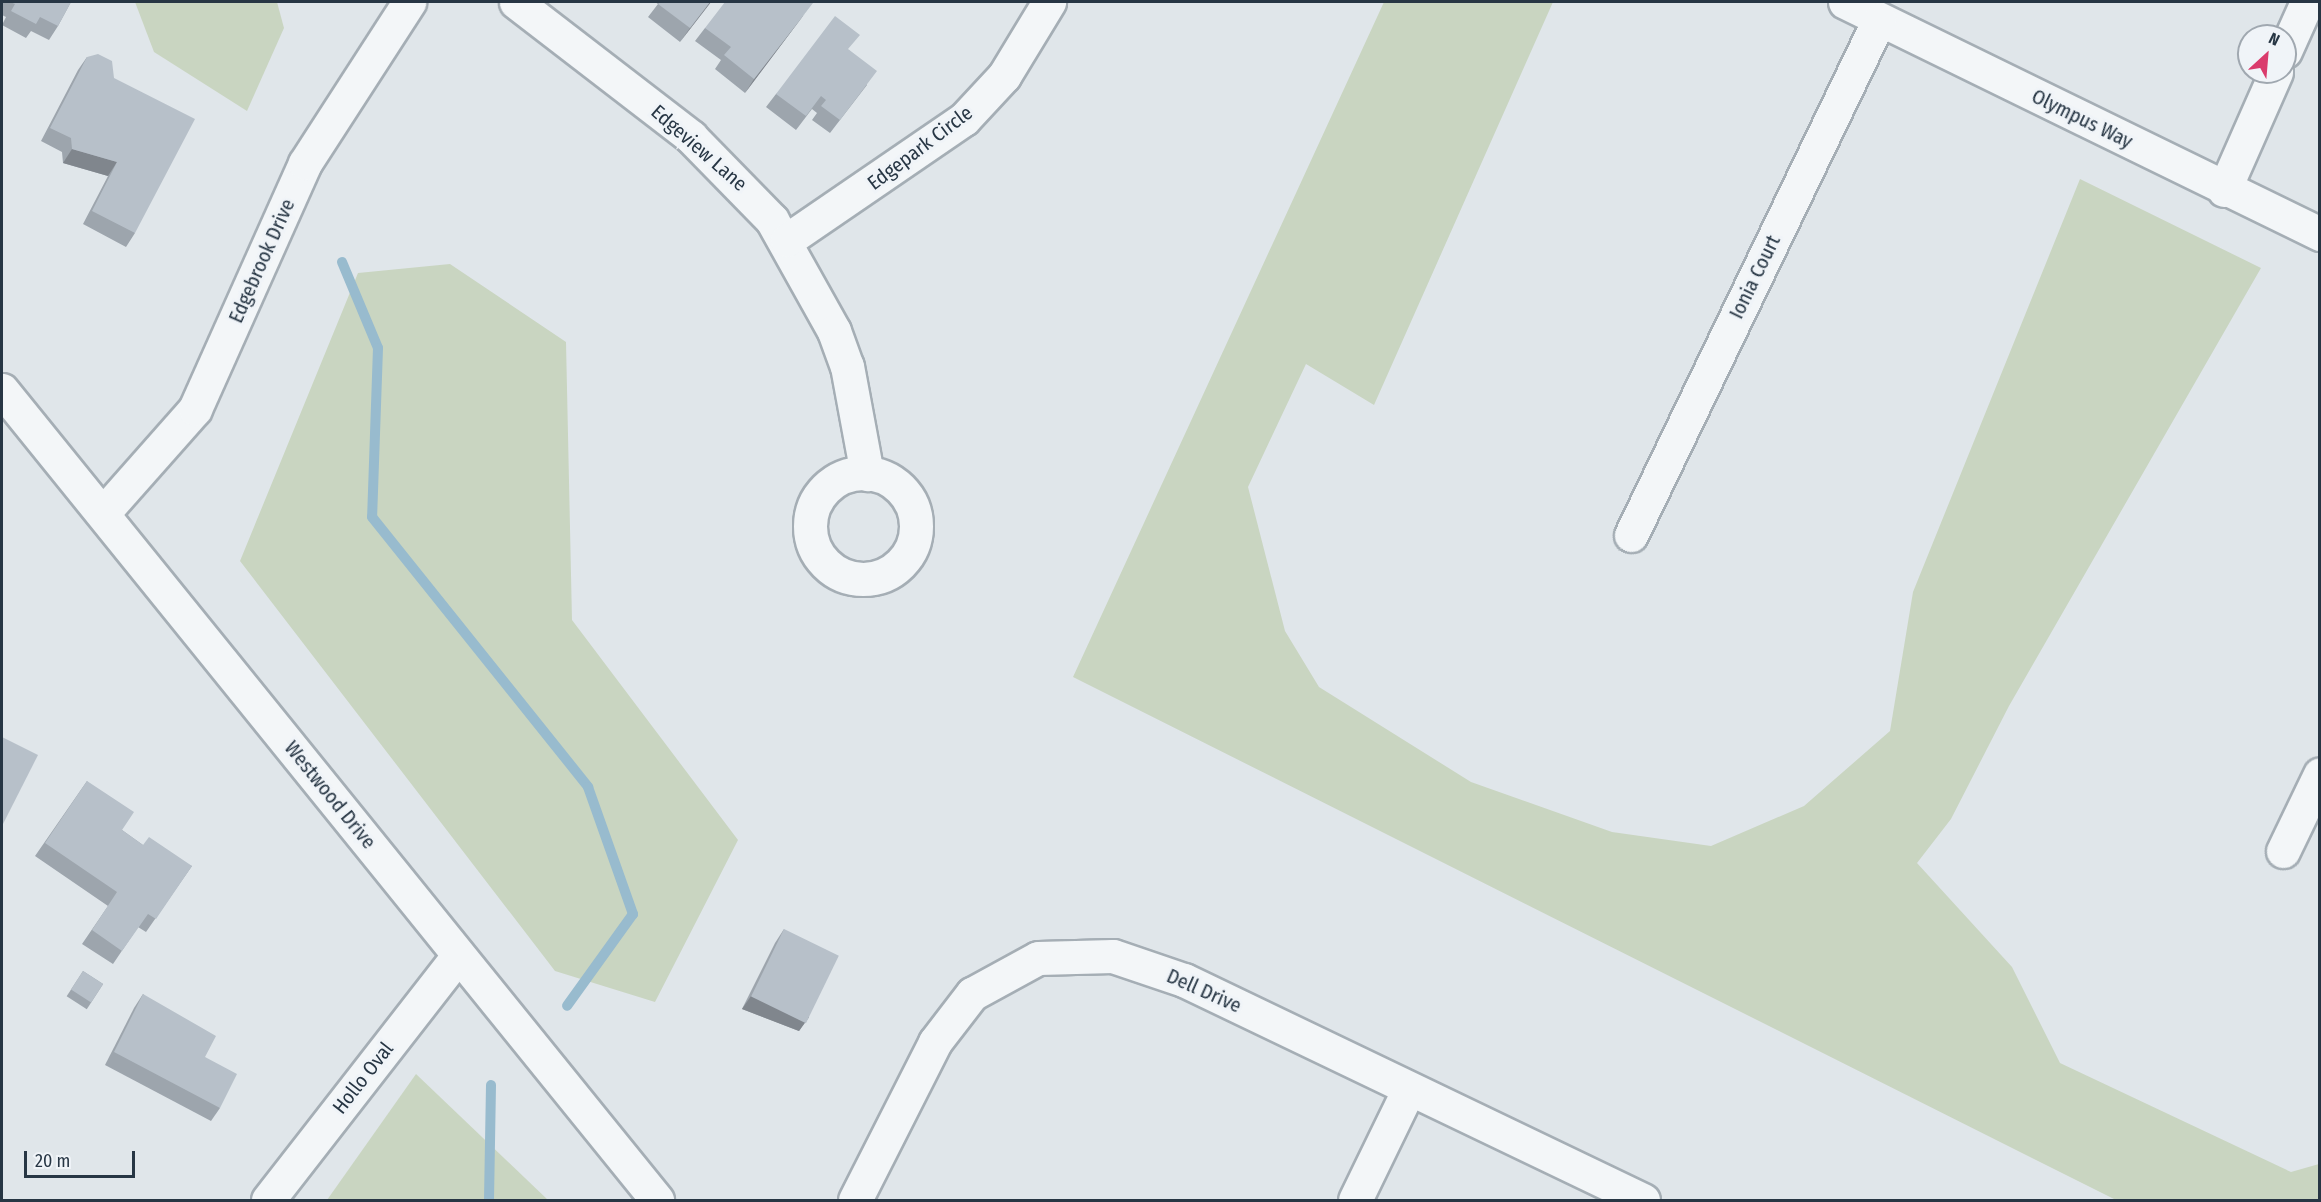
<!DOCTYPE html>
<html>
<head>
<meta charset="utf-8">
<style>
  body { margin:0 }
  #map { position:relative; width:2321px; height:1202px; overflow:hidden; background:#e0e6ea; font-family:"Fira Sans Condensed",sans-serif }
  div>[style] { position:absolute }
  .green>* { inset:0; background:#c9d5c1 }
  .stream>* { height:10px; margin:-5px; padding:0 5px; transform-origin:5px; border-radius:5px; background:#98bbce }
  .roads { filter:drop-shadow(2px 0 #a5aeb5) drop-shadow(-2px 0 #a5aeb5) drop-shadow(0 2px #a5aeb5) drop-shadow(0 -2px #a5aeb5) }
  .minor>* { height:33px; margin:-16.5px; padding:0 16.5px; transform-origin:16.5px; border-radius:16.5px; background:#f3f6f8 }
  .minor>.ring { margin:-16.5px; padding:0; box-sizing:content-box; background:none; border:33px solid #f3f6f8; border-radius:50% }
  .tertiary>* { height:33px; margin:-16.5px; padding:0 16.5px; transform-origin:16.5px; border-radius:16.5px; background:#f3f6f8 }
  .wall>* { inset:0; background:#9da5ad; transform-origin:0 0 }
  .shaded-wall>* { inset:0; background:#80868d }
  .building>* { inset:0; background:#b7c0c9; transform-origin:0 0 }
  span { translate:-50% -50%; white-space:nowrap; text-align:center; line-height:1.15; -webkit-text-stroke:6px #f0f4f8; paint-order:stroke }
  .street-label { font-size:20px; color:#273644 }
  .frame { position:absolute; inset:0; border:3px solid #273644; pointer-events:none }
  .north { position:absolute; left:2237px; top:24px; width:60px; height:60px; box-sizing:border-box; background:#f0f4f8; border:2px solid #a0a8b0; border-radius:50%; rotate:26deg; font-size:16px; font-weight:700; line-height:24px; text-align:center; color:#273644 }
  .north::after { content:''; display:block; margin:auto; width:21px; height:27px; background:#da3b6c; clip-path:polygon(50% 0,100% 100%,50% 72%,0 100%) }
  .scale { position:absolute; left:24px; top:1151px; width:111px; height:27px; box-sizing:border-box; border:3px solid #273644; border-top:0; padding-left:8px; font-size:18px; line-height:21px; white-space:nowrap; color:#273644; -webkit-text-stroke:4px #f0f4f8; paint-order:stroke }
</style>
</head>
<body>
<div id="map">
  <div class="green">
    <i style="clip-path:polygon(135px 2px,277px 2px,284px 28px,247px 111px,154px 52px)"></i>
    <i style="clip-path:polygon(1384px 2px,1553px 2px,1374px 405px,1306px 364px,1248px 487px,1285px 631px,1319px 687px,1471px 782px,1612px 832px,1711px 846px,1804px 806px,1890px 731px,1913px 592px,2080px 179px,2261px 268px,2009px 706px,1951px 819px,1917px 863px,2012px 967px,2060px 1063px,2291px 1172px,2319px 1164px,2319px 1200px,2116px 1200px,1073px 677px)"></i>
    <i style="clip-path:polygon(450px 264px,566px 342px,572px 620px,738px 840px,655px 1002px,555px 971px,240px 561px,358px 273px)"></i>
    <i style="clip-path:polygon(416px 1074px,548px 1200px,327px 1200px)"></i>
  </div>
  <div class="stream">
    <i style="left:342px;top:262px;width:93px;rotate:67.3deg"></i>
    <i style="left:378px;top:348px;width:169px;rotate:92deg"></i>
    <i style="left:372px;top:517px;width:346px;rotate:51.3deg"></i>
    <i style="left:588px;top:787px;width:135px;rotate:70.5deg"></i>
    <i style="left:633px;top:914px;width:113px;rotate:125.7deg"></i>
    <i style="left:489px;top:1200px;width:115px;rotate:-89deg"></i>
  </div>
  <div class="roads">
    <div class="minor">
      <i style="left:516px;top:2px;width:221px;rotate:37.6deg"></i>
      <i style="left:691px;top:137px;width:116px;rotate:45.7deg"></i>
      <i style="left:772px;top:220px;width:127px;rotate:60.8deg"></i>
      <i style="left:834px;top:331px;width:37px;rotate:70deg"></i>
      <i style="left:847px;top:366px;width:110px;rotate:79.5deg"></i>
      <i style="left:1845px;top:2px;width:529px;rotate:26.03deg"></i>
      <i style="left:2285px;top:51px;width:54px;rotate:-65.8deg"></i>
      <i style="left:2224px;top:190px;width:129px;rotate:-66.2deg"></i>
      <i style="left:787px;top:240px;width:214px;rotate:-34.4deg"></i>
      <i style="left:964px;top:119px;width:59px;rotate:-47.1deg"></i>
      <i style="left:1004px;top:76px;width:87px;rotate:-58.7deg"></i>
      <i class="ring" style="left:810px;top:473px;width:73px;height:73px"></i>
      <i style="left:104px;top:512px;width:137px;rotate:-48.5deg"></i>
      <i style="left:195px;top:409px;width:269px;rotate:-65.9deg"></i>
      <i style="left:305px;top:163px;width:192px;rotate:-57.1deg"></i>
      <i style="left:1631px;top:535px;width:572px;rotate:-64.29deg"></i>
      <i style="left:2283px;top:851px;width:85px;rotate:-64.3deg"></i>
      <i style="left:268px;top:1200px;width:309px;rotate:-52.1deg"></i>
      <i style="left:855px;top:1200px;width:177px;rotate:-63.1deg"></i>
      <i style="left:935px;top:1042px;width:61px;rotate:-52.4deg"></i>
      <i style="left:972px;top:994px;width:75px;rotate:-28.6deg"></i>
      <i style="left:1038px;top:958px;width:75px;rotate:-1.5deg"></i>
      <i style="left:1113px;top:956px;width:75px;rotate:18.7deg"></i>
      <i style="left:1184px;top:980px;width:509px;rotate:25.61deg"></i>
      <i style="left:1355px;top:1200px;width:123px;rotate:-64.1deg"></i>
    </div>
    <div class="tertiary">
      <i style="left:2px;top:390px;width:1042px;rotate:51.04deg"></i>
    </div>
  </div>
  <div class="wall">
    <i style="clip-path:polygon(2px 2px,71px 2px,58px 26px,49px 40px,31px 31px,26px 38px,2px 25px,6px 17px,2px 15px)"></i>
    <i style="clip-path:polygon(655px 2px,711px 2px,680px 42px,648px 17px,658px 4px)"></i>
    <i style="clip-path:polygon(803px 16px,745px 93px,715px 69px,721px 60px,695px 41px,705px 28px)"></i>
    <i style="clip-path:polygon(849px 50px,867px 85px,830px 133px,812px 120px,817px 113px,812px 109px,796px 130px,766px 107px,776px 94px)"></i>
    <i style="clip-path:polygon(87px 57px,114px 78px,135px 233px,126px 247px,83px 224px,108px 176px,63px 163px,62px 152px,41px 141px,78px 70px)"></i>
    <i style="clip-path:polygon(87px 781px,122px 830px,143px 845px,192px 866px,146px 932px,138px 927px,113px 964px,82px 944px,108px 906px,35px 856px)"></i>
    <i style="clip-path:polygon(784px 929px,809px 1017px,799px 1031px,742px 1009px,775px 943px)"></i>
    <i style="left:83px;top:971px;width:24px;height:30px;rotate:33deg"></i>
    <i style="clip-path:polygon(143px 994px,205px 1057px,220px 1108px,211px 1121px,105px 1065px,134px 1008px)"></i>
  </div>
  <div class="shaded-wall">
    <i style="clip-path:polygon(710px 2px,711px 2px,680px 42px,690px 28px)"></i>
    <i style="clip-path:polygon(813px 3px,803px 16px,745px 93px,754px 79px)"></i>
    <i style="clip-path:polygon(72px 149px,117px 162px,108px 176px,63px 163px)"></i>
    <i style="clip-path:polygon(751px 996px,809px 1017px,799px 1031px,742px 1009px)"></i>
  </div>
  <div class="building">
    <i style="clip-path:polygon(10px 2px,71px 2px,58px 26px,40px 17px,36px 24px,11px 11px,15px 4px)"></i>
    <i style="clip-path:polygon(660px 2px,710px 2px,690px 28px,658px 4px)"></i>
    <i style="clip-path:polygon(725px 2px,811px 2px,813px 3px,754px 79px,724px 55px,731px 47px,705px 28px)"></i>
    <i style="clip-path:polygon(835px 16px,860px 35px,848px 49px,877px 71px,840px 120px,821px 106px,826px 100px,821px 96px,806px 116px,776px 94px)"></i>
    <i style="clip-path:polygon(98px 54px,112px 61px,114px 78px,195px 119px,135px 233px,92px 211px,117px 162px,72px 149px,71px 138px,50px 128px,87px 57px)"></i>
    <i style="clip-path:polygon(2px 737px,38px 755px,2px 826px)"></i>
    <i style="clip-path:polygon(87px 781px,134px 812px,122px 830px,143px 845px,149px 837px,192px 866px,156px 919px,148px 914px,122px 951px,92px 930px,117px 892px,45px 843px)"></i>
    <i style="left:784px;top:929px;width:61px;height:75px;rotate:26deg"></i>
    <i style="left:83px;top:971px;width:24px;height:22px;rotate:33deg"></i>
    <i style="clip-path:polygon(143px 994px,216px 1036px,205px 1057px,237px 1074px,220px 1108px,114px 1052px)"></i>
  </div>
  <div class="street-label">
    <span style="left:2082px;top:119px;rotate:26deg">Olympus Way</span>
    <span style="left:699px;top:148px;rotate:41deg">Edgeview Lane</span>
    <span style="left:920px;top:148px;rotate:-37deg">Edgepark Circle</span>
    <span style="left:262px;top:261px;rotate:-66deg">Edgebrook Drive</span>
    <span style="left:1755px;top:277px;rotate:-64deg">Ionia Court</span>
    <span style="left:330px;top:795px;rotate:51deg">Westwood Drive</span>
    <span style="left:1204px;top:991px;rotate:24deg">Dell Drive</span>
    <span style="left:363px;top:1078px;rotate:-52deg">Hollo Oval</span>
  </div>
  <div class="frame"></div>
  <div class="north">N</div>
  <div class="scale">20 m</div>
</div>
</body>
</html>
